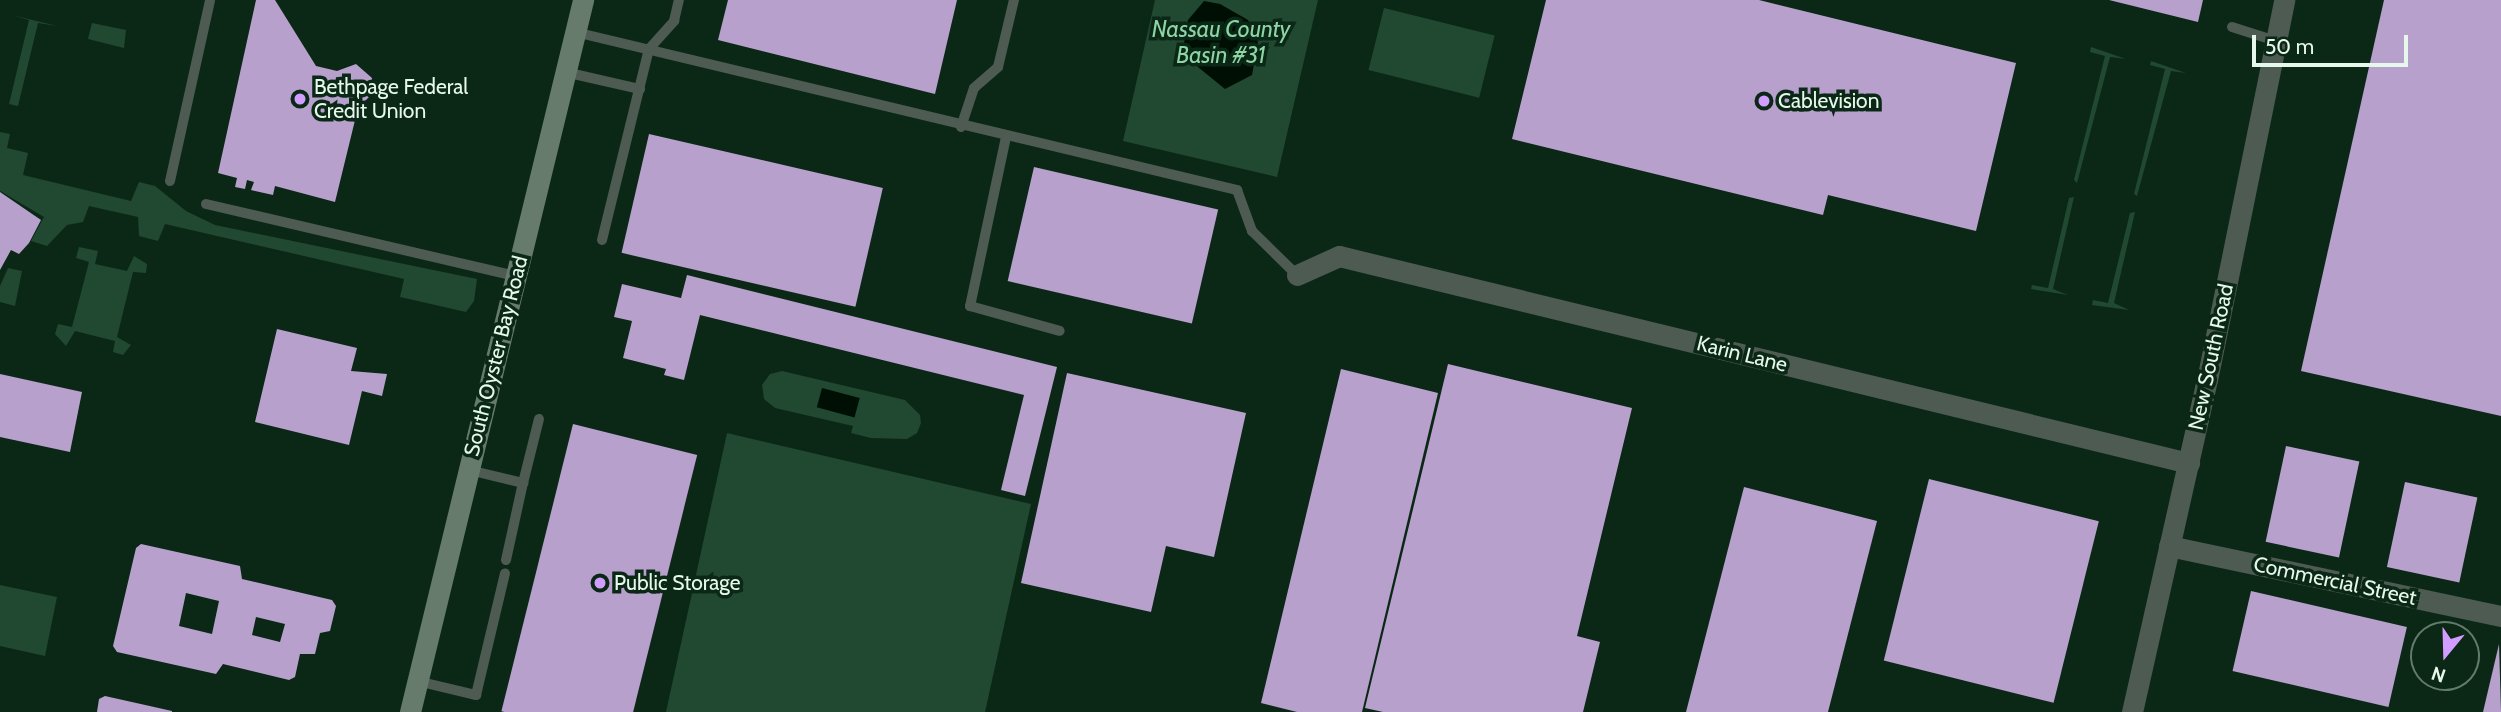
<!DOCTYPE html>
<html>
<head>
<meta charset="utf-8">
<style>
  body { margin:0 }
  #map { position:relative; width:2501px; height:712px; overflow:hidden; background:#0b2817; font-family:Cabin,sans-serif }
  div>[style] { position:absolute }
  .green>* { inset:0; background:#214830; transform-origin:0 0 }
  .water>* { inset:0; background:#000f04; transform-origin:0 0 }
  .building>* { inset:0; background:#b7a0cc; transform-origin:0 0 }
  .service>* { height:10px; margin:-5px; padding:0 5px; transform-origin:5px; border-radius:5px; background:#4e5b52 }
  .minor>* { height:21px; margin:-10.5px; padding:0 10.5px; transform-origin:10.5px; border-radius:10.5px; background:#4e5b52 }
  .tertiary>* { height:21px; margin:-10.5px; padding:0 10.5px; transform-origin:10.5px; border-radius:10.5px; background:#4e5b52 }
  .secondary>* { height:21px; margin:-10.5px; padding:0 10.5px; transform-origin:10.5px; border-radius:10.5px; background:#677b6d }
  .dots>* { width:19px; height:19px; translate:-50% -50%; box-sizing:border-box; border:4px solid #0b2817; border-radius:50% }
  span { translate:-50% -50%; white-space:nowrap; text-align:center; line-height:1.15; -webkit-text-stroke:7px #0b2817; paint-order:stroke }
  .poi-label { font-size:21px; color:#e6f7eb }
  .left { translate:0 -50%; text-align:left }
  .street-label { font-size:21px; color:#e6f7eb }
  .water-label { font-size:23px; color:#8ed5a6; font-style:italic }
  .north { position:absolute; left:2410px; top:621px; width:70px; height:70px; box-sizing:border-box; background:#0b2817; border:2px solid #637b6c; border-radius:50%; rotate:199deg; font-size:19px; font-weight:700; line-height:28px; text-align:center; color:#e6f7eb }
  .north::after { content:''; display:block; margin:auto; width:24px; height:32px; background:#d19dfe; clip-path:polygon(50% 0,100% 100%,50% 72%,0 100%) }
  .scale { position:absolute; left:2252px; top:35px; width:156px; height:32px; box-sizing:border-box; border:4px solid #e6f7eb; border-top:0; padding-left:9px; font-size:21px; line-height:24px; white-space:nowrap; color:#e6f7eb; -webkit-text-stroke:5px #0b2817; paint-order:stroke }
</style>
</head>
<body>
<div id="map">
  <div class="green">
    <i style="clip-path:polygon(1155px 0,1318px 0,1277px 177px,1123px 141px)"></i>
    <i style="left:1384px;top:8px;width:114px;height:64px;rotate:14deg"></i>
    <i style="clip-path:polygon(12px 15px,57px 26px,38px 23px,18px 106px,9px 104px,29px 20px)"></i>
    <i style="clip-path:polygon(92px 23px,126px 30px,124px 48px,88px 39px)"></i>
    <i style="clip-path:polygon(2091px 47px,2126px 59px,2110px 57px,2077px 183px,2074px 180px,2105px 56px,2090px 52px)"></i>
    <i style="clip-path:polygon(2151px 61px,2186px 73px,2171px 71px,2137px 196px,2134px 194px,2165px 69px,2150px 65px)"></i>
    <i style="clip-path:polygon(0 132px,10px 134px,7px 148px,28px 153px,23px 175px,131px 201px,139px 182px,155px 186px,186px 211px,215px 225px,477px 279px,474px 301px,466px 312px,400px 297px,404px 279px,165px 224px,158px 241px,139px 236px,138px 217px,89px 206px,83px 222px,67px 225px,47px 246px,31px 241px,44px 217px,0 191px)"></i>
    <i style="clip-path:polygon(2074px 197px,2053px 289px,2068px 295px,2031px 289px,2032px 285px,2048px 288px,2069px 198px)"></i>
    <i style="clip-path:polygon(2135px 212px,2114px 303px,2129px 310px,2092px 305px,2093px 300px,2108px 303px,2130px 213px)"></i>
    <i style="clip-path:polygon(79px 247px,98px 251px,95px 264px,127px 271px,134px 256px,147px 264px,146px 273px,133px 272px,117px 337px,131px 345px,123px 355px,113px 352px,115px 341px,75px 331px,66px 346px,55px 334px,58px 324px,72px 327px,89px 262px,76px 258px)"></i>
    <i style="clip-path:polygon(8px 268px,22px 271px,15px 306px,0 302px,0 286px)"></i>
    <i style="clip-path:polygon(782px 371px,905px 400px,920px 415px,921px 423px,917px 433px,907px 439px,871px 438px,851px 433px,853px 426px,775px 408px,764px 399px,762px 385px,770px 374px)"></i>
    <i style="clip-path:polygon(727px 433px,1031px 504px,985px 712px,666px 712px)"></i>
    <i style="clip-path:polygon(0 585px,57px 597px,45px 656px,0 646px)"></i>
  </div>
  <div class="water">
    <i style="clip-path:polygon(1204px 1px,1220px 4px,1248px 20px,1258px 42px,1252px 75px,1225px 89px,1182px 54px,1188px 20px)"></i>
    <i style="left:822px;top:388px;width:39px;height:20px;rotate:15deg"></i>
  </div>
  <div class="building">
    <i style="clip-path:polygon(256px 0,275px 0,316px 66px,337px 71px,356px 64px,372px 78px,371px 95px,358px 108px,335px 202px,275px 186px,273px 195px,251px 190px,254px 182px,247px 180px,245px 189px,235px 187px,237px 178px,218px 173px)"></i>
    <i style="clip-path:polygon(728px 0,957px 0,935px 94px,718px 40px)"></i>
    <i style="clip-path:polygon(1546px 0,1759px 0,2016px 63px,1976px 231px,1828px 195px,1823px 215px,1512px 139px)"></i>
    <i style="clip-path:polygon(2109px 0,2203px 0,2198px 22px)"></i>
    <i style="clip-path:polygon(2384px 0,2501px 0,2501px 416px,2301px 371px)"></i>
    <i style="left:649px;top:134px;width:240px;height:122px;rotate:13deg"></i>
    <i style="left:1034px;top:167px;width:189px;height:117px;rotate:13deg"></i>
    <i style="clip-path:polygon(0 192px,41px 220px,29px 243px,19px 254px,11px 250px,0 270px)"></i>
    <i style="clip-path:polygon(687px 275px,1057px 367px,1025px 496px,1001px 490px,1024px 395px,700px 315px,684px 380px,664px 375px,666px 369px,623px 358px,632px 321px,614px 317px,622px 284px,681px 298px)"></i>
    <i style="clip-path:polygon(277px 329px,357px 348px,351px 371px,387px 374px,382px 396px,362px 391px,349px 445px,255px 422px)"></i>
    <i style="clip-path:polygon(1448px 364px,1632px 408px,1577px 636px,1600px 642px,1583px 712px,1383px 712px,1365px 708px)"></i>
    <i style="clip-path:polygon(1341px 369px,1438px 393px,1362px 712px,1297px 712px,1261px 703px)"></i>
    <i style="clip-path:polygon(1067px 373px,1246px 413px,1214px 557px,1166px 546px,1151px 612px,1021px 583px)"></i>
    <i style="clip-path:polygon(0 374px,82px 392px,70px 452px,0 437px)"></i>
    <i style="left:573px;top:424px;width:128px;height:296px;rotate:14deg"></i>
    <i style="left:2286px;top:446px;width:75px;height:98px;rotate:12deg"></i>
    <i style="left:1929px;top:479px;width:175px;height:187px;rotate:14deg"></i>
    <i style="left:2405px;top:482px;width:74px;height:87px;rotate:12deg"></i>
    <i style="clip-path:polygon(1744px 487px,1877px 521px,1828px 712px,1686px 712px)"></i>
    <i style="clip-path:polygon(evenodd,141px 544px,240px 566px,242px 579px,332px 600px,336px 606px,330px 631px,320px 633px,315px 654px,300px 654px,295px 677px,289px 680px,223px 664px,216px 674px,117px 652px,113px 646px,136px 548px,141px 544px,186px 593px,219px 601px,212px 634px,179px 626px,186px 593px,141px 544px,256px 617px,285px 624px,280px 642px,252px 635px,256px 617px)"></i>
    <i style="left:2251px;top:591px;width:160px;height:82px;rotate:13deg"></i>
    <i style="clip-path:polygon(2499px 644px,2501px 712px,2483px 712px)"></i>
    <i style="clip-path:polygon(105px 696px,172px 711px,172px 712px,97px 712px,99px 699px)"></i>
  </div>
  <div class="service">
    <i style="left:2232px;top:27px;width:46px;rotate:17.7deg"></i>
    <i style="left:575px;top:32px;width:681px;rotate:13.42deg"></i>
    <i style="left:1237px;top:190px;width:44px;rotate:69.9deg"></i>
    <i style="left:1252px;top:231px;width:63px;rotate:44.4deg"></i>
    <i style="left:565px;top:72px;width:77px;rotate:12.8deg"></i>
    <i style="left:961px;top:127px;width:41px;rotate:-71.6deg"></i>
    <i style="left:974px;top:88px;width:32px;rotate:-41deg"></i>
    <i style="left:998px;top:67px;width:69px;rotate:-76.6deg"></i>
    <i style="left:1006px;top:137px;width:173px;rotate:102deg"></i>
    <i style="left:970px;top:306px;width:93px;rotate:15.5deg"></i>
    <i style="left:170px;top:181px;width:185px;rotate:-77.5deg"></i>
    <i style="left:206px;top:204px;width:318px;rotate:13.1deg"></i>
    <i style="left:602px;top:240px;width:197px;rotate:-76.2deg"></i>
    <i style="left:649px;top:49px;width:38px;rotate:-48deg"></i>
    <i style="left:674px;top:21px;width:22px;rotate:-77deg"></i>
    <i style="left:469px;top:470px;width:56px;rotate:13.5deg"></i>
    <i style="left:523px;top:483px;width:66px;rotate:-76deg"></i>
    <i style="left:506px;top:560px;width:79px;rotate:-77.6deg"></i>
    <i style="left:417px;top:681px;width:61px;rotate:13.3deg"></i>
    <i style="left:476px;top:695px;width:125px;rotate:-76.6deg"></i>
  </div>
  <div class="minor">
    <i style="left:1297px;top:275px;width:46px;rotate:-24.3deg"></i>
    <i style="left:1339px;top:256px;width:875px;rotate:13.69deg"></i>
    <i style="left:2169px;top:546px;width:339px;rotate:11.9deg"></i>
  </div>
  <div class="tertiary">
    <i style="left:2132px;top:712px;width:340px;rotate:-77.3deg"></i>
    <i style="left:2207px;top:380px;width:388px;rotate:-78.5deg"></i>
  </div>
  <div class="secondary">
    <i style="left:410px;top:712px;width:733px;rotate:-76.34deg"></i>
  </div>
  <div class="dots">
    <i style="left:300px;top:99px;background:#d19dfe"></i>
    <i style="left:1764px;top:101px;background:#d19dfe"></i>
    <i style="left:600px;top:583px;background:#d19dfe"></i>
  </div>
  <div class="poi-label">
    <span class="left" style="left:314px;top:99px">Bethpage Federal<br>Credit Union</span>
    <span class="left" style="left:1778px;top:101px">Cablevision</span>
    <span class="left" style="left:614px;top:583px">Public Storage</span>
  </div>
  <div class="street-label">
    <span style="left:1742px;top:354px;rotate:14deg">Karin Lane</span>
    <span style="left:496px;top:356px;rotate:-76deg">South Oyster Bay Road</span>
    <span style="left:2211px;top:357px;rotate:-78deg">New South Road</span>
    <span style="left:2335px;top:581px;rotate:12deg">Commercial Street</span>
  </div>
  <div class="water-label">
    <span style="left:1221px;top:42px">Nassau County<br>Basin #31</span>
  </div>
  <div class="north">N</div>
  <div class="scale">50 m</div>
</div>
</body>
</html>
